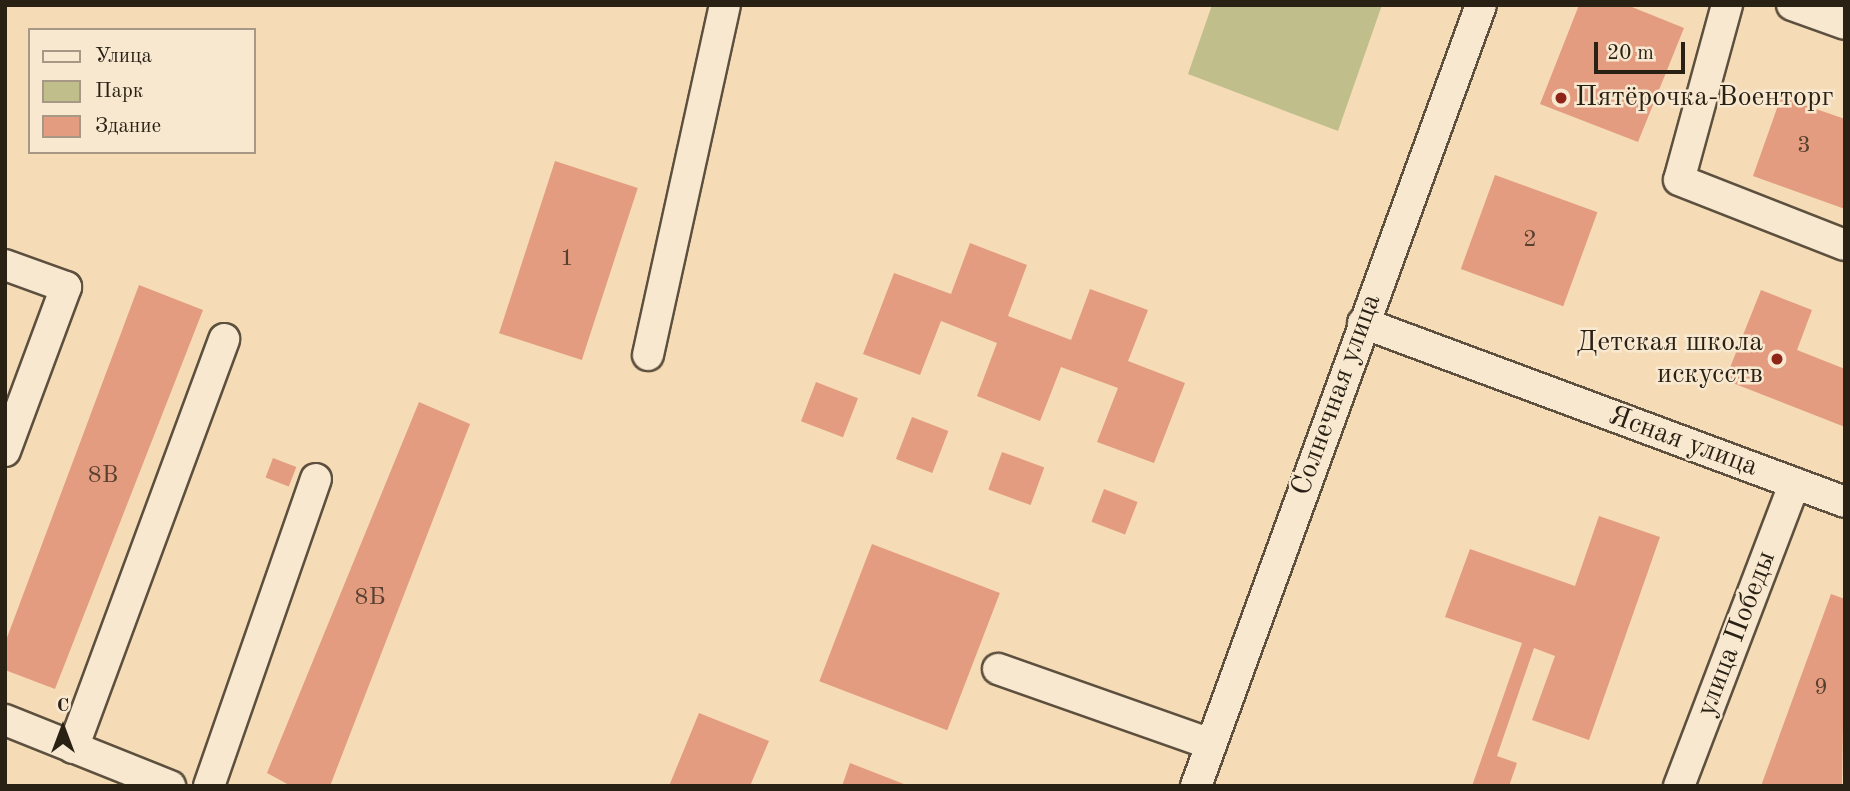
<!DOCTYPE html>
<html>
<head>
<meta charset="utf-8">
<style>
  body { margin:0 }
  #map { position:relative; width:1850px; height:791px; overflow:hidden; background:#f5dcb7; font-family:"Old Standard TT",serif }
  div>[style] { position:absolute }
  .green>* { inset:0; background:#c0bf8b }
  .building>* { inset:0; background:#e39c7f; transform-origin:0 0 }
  .roads { filter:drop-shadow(2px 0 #5d503e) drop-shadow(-2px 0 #5d503e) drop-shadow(0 2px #5d503e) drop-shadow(0 -2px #5d503e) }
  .minor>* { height:30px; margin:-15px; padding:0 15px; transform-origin:15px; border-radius:15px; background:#f8e8d0 }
  .dots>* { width:19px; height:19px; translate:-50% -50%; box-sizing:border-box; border:4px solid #f8e8d0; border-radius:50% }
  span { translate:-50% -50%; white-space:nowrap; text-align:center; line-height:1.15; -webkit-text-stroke:5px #f8e8d0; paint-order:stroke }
  .number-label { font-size:24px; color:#584030 }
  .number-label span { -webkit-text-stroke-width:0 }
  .poi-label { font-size:28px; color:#2a2115 }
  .left { translate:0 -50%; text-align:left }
  .right { translate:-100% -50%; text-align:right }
  .street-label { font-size:28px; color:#2a2115 }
  .frame { position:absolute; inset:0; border:7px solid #2a2115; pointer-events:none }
  .legend { position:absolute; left:28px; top:28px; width:228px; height:126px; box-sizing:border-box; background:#f8e8d0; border:2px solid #a69885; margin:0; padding:9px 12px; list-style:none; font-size:21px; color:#2a2115 }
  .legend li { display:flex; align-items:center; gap:14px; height:35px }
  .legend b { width:35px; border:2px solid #a69885 }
  .north { position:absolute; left:28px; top:693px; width:70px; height:70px; -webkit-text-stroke:5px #f8e8d0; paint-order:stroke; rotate:0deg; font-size:19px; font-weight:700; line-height:28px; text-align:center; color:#2a2115 }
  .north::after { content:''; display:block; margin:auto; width:24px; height:32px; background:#2a2115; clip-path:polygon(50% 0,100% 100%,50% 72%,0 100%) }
  .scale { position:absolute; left:1594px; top:42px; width:91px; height:32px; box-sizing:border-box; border:4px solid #2a2115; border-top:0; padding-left:9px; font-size:21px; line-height:24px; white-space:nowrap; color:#2a2115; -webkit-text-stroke:5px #f8e8d0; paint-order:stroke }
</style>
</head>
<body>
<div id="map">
  <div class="green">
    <i style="clip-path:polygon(1212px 5px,1382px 5px,1338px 131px,1188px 74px)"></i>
  </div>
  <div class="building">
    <i style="clip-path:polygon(1579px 5px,1627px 5px,1684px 28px,1638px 142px,1540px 104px)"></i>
    <i style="clip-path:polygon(1781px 97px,1845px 119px,1845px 209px,1753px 176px)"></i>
    <i style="left:555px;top:161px;width:87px;height:181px;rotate:18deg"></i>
    <i style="left:1495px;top:175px;width:109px;height:100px;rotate:20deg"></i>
    <i style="clip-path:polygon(970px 243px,1027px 265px,1008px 316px,1071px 340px,1090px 289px,1148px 310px,1128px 361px,1185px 383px,1154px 463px,1097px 442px,1118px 388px,1061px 367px,1040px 421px,977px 396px,997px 343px,941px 321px,920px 375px,863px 354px,894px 273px,951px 294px)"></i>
    <i style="clip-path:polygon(139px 285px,203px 310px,55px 689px,5px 670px,5px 643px)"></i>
    <i style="clip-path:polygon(1761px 290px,1812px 310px,1797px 350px,1845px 369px,1845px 427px,1725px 380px)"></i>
    <i style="left:816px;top:382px;width:45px;height:42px;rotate:21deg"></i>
    <i style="clip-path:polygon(419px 402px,470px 424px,330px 786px,291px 786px,267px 773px)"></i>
    <i style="left:912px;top:417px;width:39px;height:45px;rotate:21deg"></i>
    <i style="left:1002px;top:452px;width:45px;height:40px;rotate:20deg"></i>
    <i style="left:273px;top:458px;width:25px;height:21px;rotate:21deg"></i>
    <i style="left:1104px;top:489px;width:36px;height:35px;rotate:21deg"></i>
    <i style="clip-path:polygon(1599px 516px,1660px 537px,1589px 740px,1532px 720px,1555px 656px,1534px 648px,1497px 756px,1517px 763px,1509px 786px,1472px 786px,1522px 643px,1445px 617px,1470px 549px,1575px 586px)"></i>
    <i style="left:872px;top:544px;width:137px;height:147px;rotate:21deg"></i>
    <i style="clip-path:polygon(1831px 594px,1845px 599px,1842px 786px,1761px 786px)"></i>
    <i style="clip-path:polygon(699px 713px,769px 741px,750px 786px,669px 786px)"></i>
    <i style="clip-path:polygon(850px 763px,909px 786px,842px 786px)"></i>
  </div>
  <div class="roads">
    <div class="minor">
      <i style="left:1727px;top:5px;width:181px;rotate:105.3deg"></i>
      <i style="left:1679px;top:180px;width:178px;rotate:21.4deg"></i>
      <i style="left:1792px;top:5px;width:56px;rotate:19.7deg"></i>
      <i style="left:5px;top:265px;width:65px;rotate:19.8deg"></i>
      <i style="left:66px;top:287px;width:175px;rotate:110.4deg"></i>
      <i style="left:1363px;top:323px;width:514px;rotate:20.37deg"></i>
      <i style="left:648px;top:355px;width:358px;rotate:-77.6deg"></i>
      <i style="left:998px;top:669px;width:226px;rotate:19.4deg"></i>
      <i style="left:5px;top:720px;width:178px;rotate:21.8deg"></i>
      <i style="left:73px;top:748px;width:436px;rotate:-69.7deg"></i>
      <i style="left:209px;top:786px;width:325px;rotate:-70.8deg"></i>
      <i style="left:1196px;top:786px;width:831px;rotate:-69.95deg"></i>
      <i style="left:1679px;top:786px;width:324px;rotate:-69.1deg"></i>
    </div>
  </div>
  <div class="dots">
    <i style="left:1561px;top:98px;background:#8f2418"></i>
    <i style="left:1777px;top:359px;background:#8f2418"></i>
  </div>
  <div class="number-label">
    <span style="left:1804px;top:147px">3</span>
    <span style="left:1530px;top:241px">2</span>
    <span style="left:567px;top:260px">1</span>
    <span style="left:103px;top:477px">8В</span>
    <span style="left:370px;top:599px">8Б</span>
    <span style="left:1821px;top:689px">9</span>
  </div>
  <div class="poi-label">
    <span class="left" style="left:1575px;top:98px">Пятёрочка-Военторг</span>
    <span class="right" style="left:1763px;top:359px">Детская школа<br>искусств</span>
  </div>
  <div class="street-label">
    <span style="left:1337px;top:395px;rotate:-70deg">Солнечная улица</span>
    <span style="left:1683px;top:442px;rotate:20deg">Ясная улица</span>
    <span style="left:1737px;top:634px;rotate:-69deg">улица Победы</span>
  </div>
  <div class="frame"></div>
  <ul class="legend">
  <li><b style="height:9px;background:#f8e8d0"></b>Улица</li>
  <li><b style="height:19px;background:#c0bf8b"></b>Парк</li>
  <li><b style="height:19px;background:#e39c7f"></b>Здание</li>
  </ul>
  <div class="north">С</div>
  <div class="scale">20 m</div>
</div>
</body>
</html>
